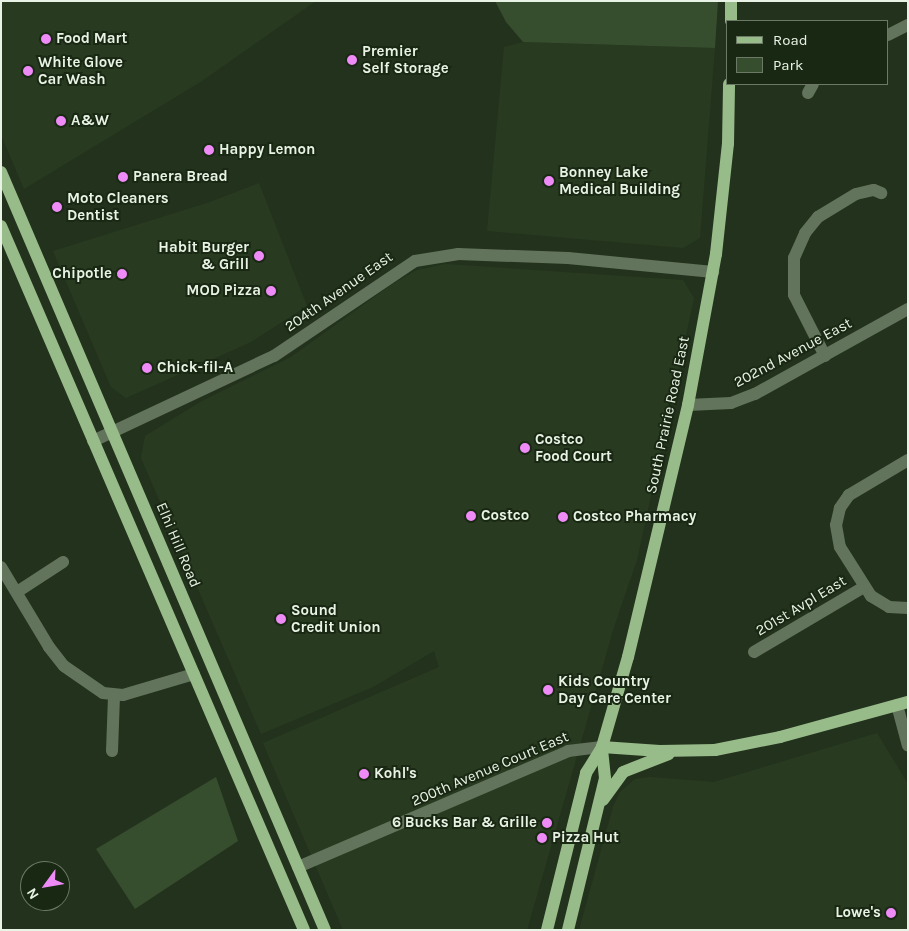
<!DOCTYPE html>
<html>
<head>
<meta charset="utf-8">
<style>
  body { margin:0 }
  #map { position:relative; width:909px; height:931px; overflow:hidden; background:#23321d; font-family:Karla,sans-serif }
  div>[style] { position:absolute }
  .built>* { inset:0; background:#283b20 }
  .green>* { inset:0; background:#374e2e }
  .minor>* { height:12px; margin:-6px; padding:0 6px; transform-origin:6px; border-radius:6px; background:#63745c }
  .major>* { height:12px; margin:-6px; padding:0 6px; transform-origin:6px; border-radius:6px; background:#98bb8a }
  .dots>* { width:14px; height:14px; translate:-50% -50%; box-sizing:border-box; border:2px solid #192813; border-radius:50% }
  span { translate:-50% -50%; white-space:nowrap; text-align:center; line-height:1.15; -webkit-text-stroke:4px #192813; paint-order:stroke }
  .poi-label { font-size:15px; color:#e9f3e5; font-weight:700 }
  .left { translate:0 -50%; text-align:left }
  .right { translate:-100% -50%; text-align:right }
  .street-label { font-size:15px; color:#e9f3e5 }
  .frame { position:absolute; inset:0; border:2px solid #e9f3e5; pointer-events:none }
  .legend { position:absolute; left:726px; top:20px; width:162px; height:65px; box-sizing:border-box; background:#192813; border:1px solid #6c7967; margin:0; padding:6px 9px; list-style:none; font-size:15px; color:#e9f3e5 }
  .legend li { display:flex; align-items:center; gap:10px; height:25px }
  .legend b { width:25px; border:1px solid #6c7967 }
  .north { position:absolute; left:20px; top:861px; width:50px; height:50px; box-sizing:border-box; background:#192813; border:1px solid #6c7967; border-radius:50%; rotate:238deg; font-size:14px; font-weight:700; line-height:20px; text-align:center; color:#e9f3e5 }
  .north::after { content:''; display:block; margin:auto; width:18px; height:22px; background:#ef8bf7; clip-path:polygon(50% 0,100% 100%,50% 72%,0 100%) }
</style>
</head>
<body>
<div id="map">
  <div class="built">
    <i style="clip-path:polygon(1px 1px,316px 1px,202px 81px,24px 189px,1px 135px)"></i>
    <i style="clip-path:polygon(523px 42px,715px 48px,700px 238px,683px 248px,487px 231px,504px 47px)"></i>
    <i style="clip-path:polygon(259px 183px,307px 306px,251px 342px,126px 398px,111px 387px,53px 251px,210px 202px)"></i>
    <i style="clip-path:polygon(445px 264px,683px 280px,694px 298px,637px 560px,614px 627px,527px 930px,343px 930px,263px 743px,439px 667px,434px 651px,373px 687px,261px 734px,141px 458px,145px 436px,202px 401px,291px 357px,391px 285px,417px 270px)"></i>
    <i style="clip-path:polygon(877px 733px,908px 784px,908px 930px,579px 930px,613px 807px,620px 792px,635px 779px,650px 777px,714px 782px)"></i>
  </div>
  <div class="green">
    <i style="clip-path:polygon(495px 1px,718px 1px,715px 48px,523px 42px,506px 22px)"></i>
    <i style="clip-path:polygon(216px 777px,238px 841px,135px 909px,96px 849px)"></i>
  </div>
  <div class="minor">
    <i style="left:888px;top:35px;width:22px;rotate:-27deg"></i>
    <i style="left:808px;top:93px;width:10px;rotate:-61deg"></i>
    <i style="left:825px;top:356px;width:68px;rotate:-116.9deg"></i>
    <i style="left:794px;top:295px;width:37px;rotate:-90deg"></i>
    <i style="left:794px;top:258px;width:27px;rotate:-66deg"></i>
    <i style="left:805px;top:233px;width:21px;rotate:-51deg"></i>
    <i style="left:818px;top:217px;width:44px;rotate:-31.2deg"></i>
    <i style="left:856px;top:194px;width:18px;rotate:-13deg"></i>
    <i style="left:874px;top:190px;width:8px;rotate:23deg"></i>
    <i style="left:688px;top:405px;width:43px;rotate:-2.7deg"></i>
    <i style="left:731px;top:403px;width:26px;rotate:-21deg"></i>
    <i style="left:755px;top:394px;width:175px;rotate:-29.1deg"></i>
    <i style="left:93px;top:441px;width:200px;rotate:-25.2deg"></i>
    <i style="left:274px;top:356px;width:170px;rotate:-34deg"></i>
    <i style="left:415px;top:261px;width:44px;rotate:-9.2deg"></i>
    <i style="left:458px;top:254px;width:110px;rotate:2.1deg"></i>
    <i style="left:568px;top:258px;width:146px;rotate:5.5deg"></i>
    <i style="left:908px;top:460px;width:69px;rotate:149.3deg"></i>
    <i style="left:849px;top:495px;width:16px;rotate:125deg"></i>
    <i style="left:840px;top:508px;width:17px;rotate:103deg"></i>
    <i style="left:836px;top:525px;width:22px;rotate:80deg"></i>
    <i style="left:840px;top:547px;width:58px;rotate:57.7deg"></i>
    <i style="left:871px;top:596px;width:21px;rotate:31deg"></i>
    <i style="left:889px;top:607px;width:19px;rotate:3deg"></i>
    <i style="left:1px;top:567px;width:93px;rotate:59deg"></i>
    <i style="left:49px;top:647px;width:24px;rotate:52deg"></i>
    <i style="left:64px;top:666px;width:47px;rotate:34.7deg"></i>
    <i style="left:103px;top:693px;width:20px;rotate:6deg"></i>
    <i style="left:123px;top:695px;width:74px;rotate:-16.5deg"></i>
    <i style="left:17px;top:592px;width:55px;rotate:-33.1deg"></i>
    <i style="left:754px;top:652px;width:128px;rotate:-30.6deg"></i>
    <i style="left:897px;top:705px;width:42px;rotate:75deg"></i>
    <i style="left:112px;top:751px;width:55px;rotate:-87.9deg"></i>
    <i style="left:298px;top:867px;width:294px;rotate:-23.2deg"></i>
    <i style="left:568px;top:751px;width:34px;rotate:-7deg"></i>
  </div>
  <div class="major">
    <i style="left:731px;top:21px;width:20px;rotate:-90deg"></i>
    <i style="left:1px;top:172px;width:824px;rotate:66.86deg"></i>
    <i style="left:1px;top:226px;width:766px;rotate:66.71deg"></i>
    <i style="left:602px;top:747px;width:58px;rotate:3.9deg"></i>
    <i style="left:660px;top:751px;width:55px;rotate:-1deg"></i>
    <i style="left:715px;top:750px;width:66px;rotate:-11.3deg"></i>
    <i style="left:780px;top:737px;width:133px;rotate:-15.3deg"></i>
    <i style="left:603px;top:800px;width:34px;rotate:-54deg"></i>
    <i style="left:623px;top:772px;width:49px;rotate:-21.4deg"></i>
    <i style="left:547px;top:930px;width:162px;rotate:-76deg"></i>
    <i style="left:586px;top:773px;width:31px;rotate:-58deg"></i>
    <i style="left:602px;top:747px;width:94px;rotate:-73.9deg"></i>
    <i style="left:628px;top:657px;width:259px;rotate:-76.6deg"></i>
    <i style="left:688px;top:405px;width:154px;rotate:-79.5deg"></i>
    <i style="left:716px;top:254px;width:111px;rotate:-83.8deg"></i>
    <i style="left:728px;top:144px;width:60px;rotate:-89deg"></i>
    <i style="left:568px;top:930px;width:156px;rotate:-76.3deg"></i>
    <i style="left:605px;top:778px;width:31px;rotate:-96deg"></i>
  </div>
  <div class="dots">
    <i style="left:46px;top:39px;background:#ef8bf7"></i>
    <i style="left:352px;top:60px;background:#ef8bf7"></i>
    <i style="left:28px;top:71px;background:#ef8bf7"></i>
    <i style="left:61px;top:121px;background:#ef8bf7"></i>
    <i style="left:209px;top:150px;background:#ef8bf7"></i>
    <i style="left:123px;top:177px;background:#ef8bf7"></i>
    <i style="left:549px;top:181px;background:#ef8bf7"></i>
    <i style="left:57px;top:207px;background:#ef8bf7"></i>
    <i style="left:259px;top:256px;background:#ef8bf7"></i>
    <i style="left:122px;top:274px;background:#ef8bf7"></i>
    <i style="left:271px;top:291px;background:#ef8bf7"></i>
    <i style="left:147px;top:368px;background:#ef8bf7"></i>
    <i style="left:525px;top:448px;background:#ef8bf7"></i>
    <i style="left:471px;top:516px;background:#ef8bf7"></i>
    <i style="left:563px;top:517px;background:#ef8bf7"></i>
    <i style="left:281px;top:619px;background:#ef8bf7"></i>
    <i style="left:548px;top:690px;background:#ef8bf7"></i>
    <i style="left:364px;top:774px;background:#ef8bf7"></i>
    <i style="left:547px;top:823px;background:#ef8bf7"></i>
    <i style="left:542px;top:838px;background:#ef8bf7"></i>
    <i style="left:891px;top:913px;background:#ef8bf7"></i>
  </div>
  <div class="poi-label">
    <span class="left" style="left:56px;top:39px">Food Mart</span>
    <span class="left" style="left:362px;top:60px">Premier<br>Self Storage</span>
    <span class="left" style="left:38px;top:71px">White Glove<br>Car Wash</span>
    <span class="left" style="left:71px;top:121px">A&amp;W</span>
    <span class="left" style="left:219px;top:150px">Happy Lemon</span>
    <span class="left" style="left:559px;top:181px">Bonney Lake<br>Medical Building</span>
    <span class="left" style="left:133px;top:177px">Panera Bread</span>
    <span class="left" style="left:67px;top:207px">Moto Cleaners<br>Dentist</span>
    <span class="right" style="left:249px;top:256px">Habit Burger<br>&amp; Grill</span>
    <span class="right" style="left:112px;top:274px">Chipotle</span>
    <span class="right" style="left:261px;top:291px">MOD Pizza</span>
    <span class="left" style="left:157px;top:368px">Chick-fil-A</span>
    <span class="left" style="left:535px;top:448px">Costco<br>Food Court</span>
    <span class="left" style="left:481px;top:516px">Costco</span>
    <span class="left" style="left:573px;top:517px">Costco Pharmacy</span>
    <span class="left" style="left:291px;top:619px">Sound<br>Credit Union</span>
    <span class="left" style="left:558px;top:690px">Kids Country<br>Day Care Center</span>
    <span class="left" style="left:374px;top:774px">Kohl's</span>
    <span class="right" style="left:537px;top:823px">6 Bucks Bar &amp; Grille</span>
    <span class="left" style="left:552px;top:838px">Pizza Hut</span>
    <span class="right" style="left:881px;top:913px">Lowe's</span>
  </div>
  <div class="street-label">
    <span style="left:339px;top:292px;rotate:-35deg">204th Avenue East</span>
    <span style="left:793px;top:353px;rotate:-28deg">202nd Avenue East</span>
    <span style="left:668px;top:415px;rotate:-78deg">South Prairie Road East</span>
    <span style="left:178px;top:545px;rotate:67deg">Elhi Hill Road</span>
    <span style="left:801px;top:606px;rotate:-31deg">201st Avpl East</span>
    <span style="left:490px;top:769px;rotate:-23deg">200th Avenue Court East</span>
  </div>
  <div class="frame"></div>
  <ul class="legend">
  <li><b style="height:6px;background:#98bb8a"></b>Road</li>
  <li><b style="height:14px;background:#374e2e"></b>Park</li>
  </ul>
  <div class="north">N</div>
</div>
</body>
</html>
